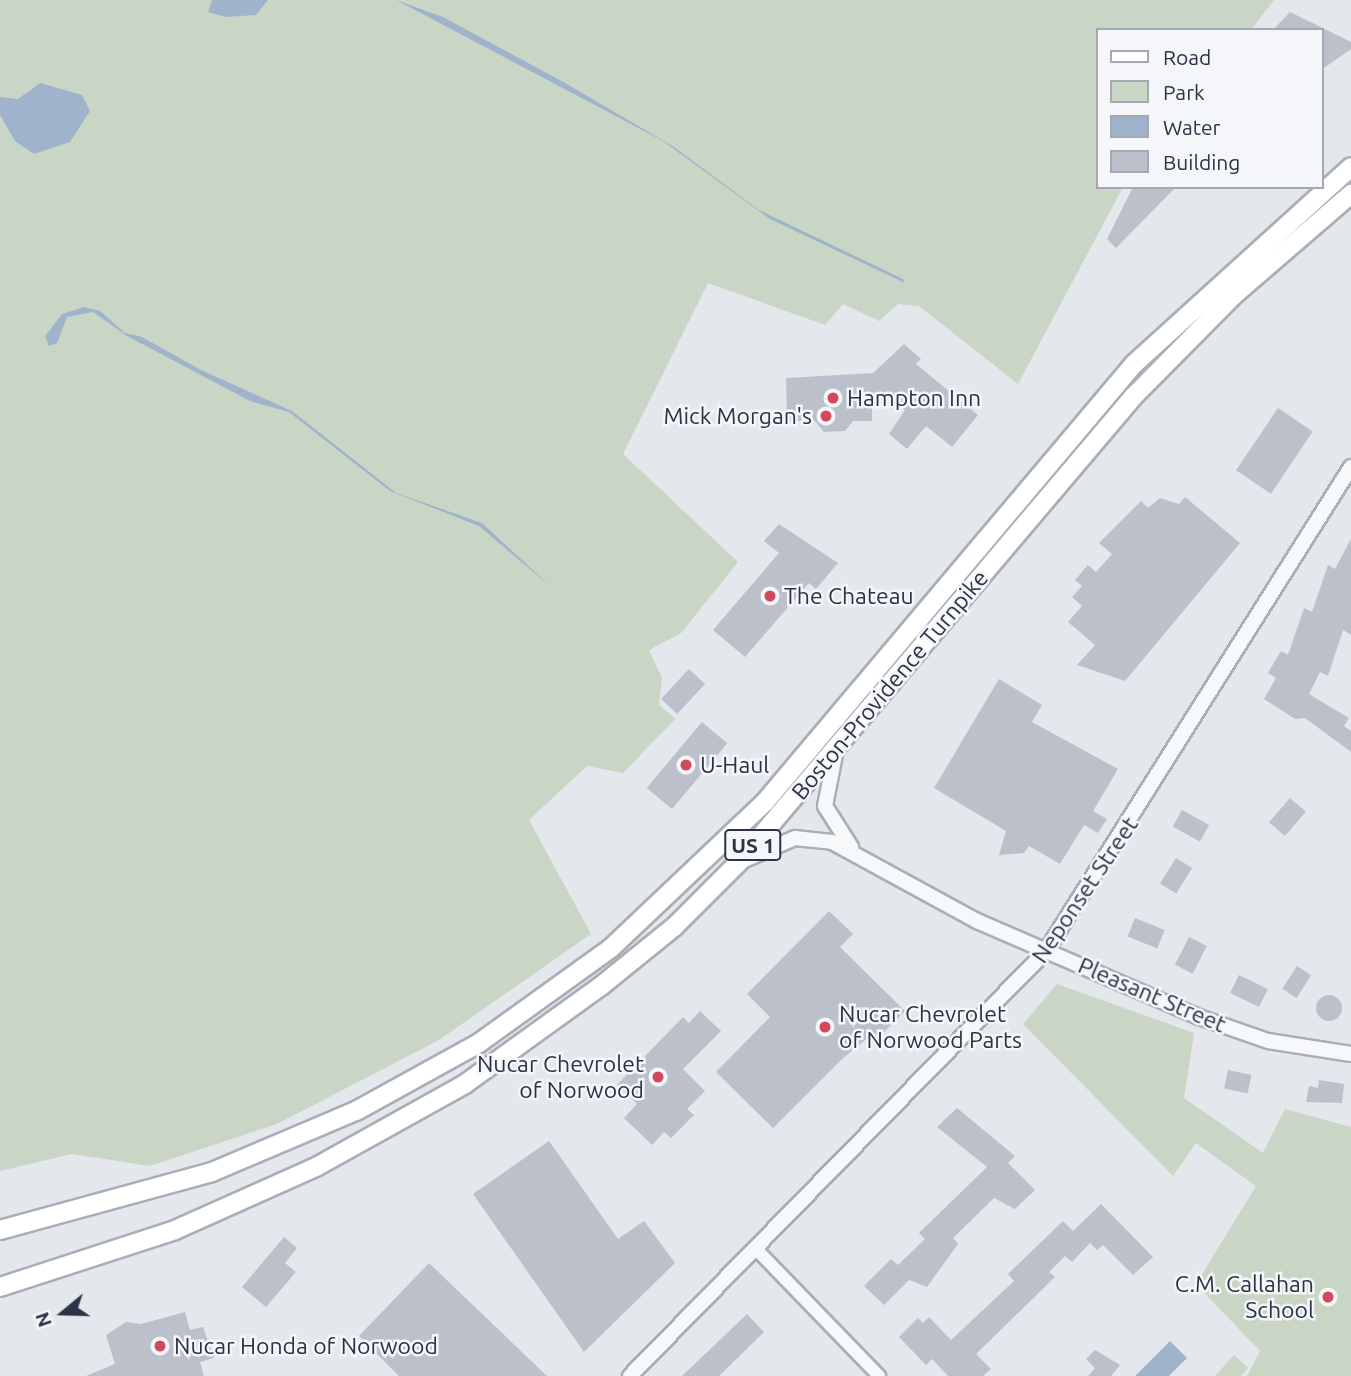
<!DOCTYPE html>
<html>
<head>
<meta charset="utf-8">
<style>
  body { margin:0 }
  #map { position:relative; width:1351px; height:1376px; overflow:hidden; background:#e4e7ec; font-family:Ubuntu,sans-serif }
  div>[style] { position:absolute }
  .green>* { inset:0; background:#c9d6c5 }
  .water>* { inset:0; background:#9fb4cc }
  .building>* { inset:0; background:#bbc0ca; transform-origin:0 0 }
  .round { border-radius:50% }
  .roads { filter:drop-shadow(2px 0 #a9aeb7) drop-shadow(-2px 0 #a9aeb7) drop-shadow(0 2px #a9aeb7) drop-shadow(0 -2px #a9aeb7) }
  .minor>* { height:12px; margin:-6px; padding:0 6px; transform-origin:6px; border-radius:6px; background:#f7f8fa }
  .tertiary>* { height:14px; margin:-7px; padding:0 7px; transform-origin:7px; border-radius:7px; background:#f7f8fa }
  .primary>* { height:18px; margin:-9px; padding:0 9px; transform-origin:9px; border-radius:9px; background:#fff }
  .dots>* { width:19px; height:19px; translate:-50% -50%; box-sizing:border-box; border:4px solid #f4f6f9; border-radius:50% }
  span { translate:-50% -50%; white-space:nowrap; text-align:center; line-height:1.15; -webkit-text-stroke:5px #f4f6f9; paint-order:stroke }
  .shield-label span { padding:2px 5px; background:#f4f6f9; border:2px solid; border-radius:5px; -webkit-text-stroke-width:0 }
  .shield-label { font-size:21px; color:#2b3445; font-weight:700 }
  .poi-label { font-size:23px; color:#2b3445 }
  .left { translate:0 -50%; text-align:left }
  .right { translate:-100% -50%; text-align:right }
  .street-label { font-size:23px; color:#2b3445 }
  .legend { position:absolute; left:1096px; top:28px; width:228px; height:161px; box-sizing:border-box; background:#f4f6f9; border:2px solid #a4a8b1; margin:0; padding:9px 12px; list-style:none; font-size:21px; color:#2b3445 }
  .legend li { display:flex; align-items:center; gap:14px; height:35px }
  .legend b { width:35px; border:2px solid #a4a8b1 }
  .north { position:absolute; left:28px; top:1278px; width:70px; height:70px; -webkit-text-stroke:5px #f4f6f9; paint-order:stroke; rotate:251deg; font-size:19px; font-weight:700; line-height:28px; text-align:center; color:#2b3445 }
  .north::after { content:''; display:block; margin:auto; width:24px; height:32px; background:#2b3445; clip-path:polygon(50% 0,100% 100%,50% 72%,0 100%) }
</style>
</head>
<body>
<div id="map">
  <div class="green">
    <i style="clip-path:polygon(0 0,1274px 0,1251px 30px,1097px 30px,1097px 187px,1123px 187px,1018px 384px,919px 306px,898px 304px,879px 321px,843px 304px,825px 325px,708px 283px,623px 454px,738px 562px,681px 633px,649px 650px,662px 678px,659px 704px,675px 719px,623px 773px,587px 766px,529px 820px,591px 934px,439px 1040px,277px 1124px,150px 1166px,72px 1154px,0 1171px)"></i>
    <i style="clip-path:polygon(1057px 984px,1194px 1033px,1184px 1098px,1263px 1153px,1285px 1109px,1351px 1127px,1351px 1376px,1247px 1376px,1260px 1351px,1196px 1284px,1256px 1186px,1196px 1143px,1173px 1176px,1023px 1024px)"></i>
    <i style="clip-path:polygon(1234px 1355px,1248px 1368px,1241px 1376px,1215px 1376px)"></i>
  </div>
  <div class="water">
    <i style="clip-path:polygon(212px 0,268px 0,256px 15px,226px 17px,208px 12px)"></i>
    <i style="clip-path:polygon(396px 0,443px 17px,567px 84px,674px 147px,759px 210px,903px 279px,905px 283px,770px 219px,663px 141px)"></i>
    <i style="clip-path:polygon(40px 83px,82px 95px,90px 111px,70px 142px,34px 154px,15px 141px,0 115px,0 97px,18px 99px)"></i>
    <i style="clip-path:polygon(84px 307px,100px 311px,125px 333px,142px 337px,201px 370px,292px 411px,396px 493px,482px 523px,550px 586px,479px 526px,390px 491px,289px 412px,250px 401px,127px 336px,93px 312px,67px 317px,57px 343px,49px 346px,45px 336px,62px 314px)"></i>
    <i style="clip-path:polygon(1170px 1341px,1187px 1358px,1169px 1376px,1135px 1376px)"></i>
  </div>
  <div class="building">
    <i style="clip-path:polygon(1290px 12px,1351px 42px,1351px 49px,1321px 70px,1321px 30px,1273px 30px)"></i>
    <i style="clip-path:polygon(1133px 187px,1176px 187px,1116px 248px,1107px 239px)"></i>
    <i style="clip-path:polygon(904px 344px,921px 359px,916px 364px,978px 415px,952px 447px,926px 426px,907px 449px,889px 434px,905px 410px,888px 395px,872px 402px,872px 421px,853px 421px,845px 431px,824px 432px,815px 421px,787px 421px,786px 378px,873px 373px)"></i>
    <i style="left:1278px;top:408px;width:42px;height:75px;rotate:34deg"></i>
    <i style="clip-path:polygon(1185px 497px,1240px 543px,1125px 681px,1077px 665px,1095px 645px,1068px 622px,1082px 606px,1072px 597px,1082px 586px,1075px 580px,1088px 565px,1096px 572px,1112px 554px,1099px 543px,1141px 501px,1148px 508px,1160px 498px,1179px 504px)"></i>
    <i style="clip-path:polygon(779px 524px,838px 563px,816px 589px,809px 583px,745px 657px,713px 630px,779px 553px,764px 541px)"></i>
    <i style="clip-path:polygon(1351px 539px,1351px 635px,1343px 630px,1328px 676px,1320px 672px,1309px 694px,1349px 718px,1344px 726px,1351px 731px,1351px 752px,1305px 718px,1295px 719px,1264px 699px,1276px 678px,1268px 673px,1281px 651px,1288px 655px,1304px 608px,1312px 612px,1328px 565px,1335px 569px)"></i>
    <i style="left:689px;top:669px;width:22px;height:41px;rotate:43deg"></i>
    <i style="clip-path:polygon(999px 679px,1042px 705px,1032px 722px,1118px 769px,1093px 811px,1107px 819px,1098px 833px,1084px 825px,1060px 864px,1029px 846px,1024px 853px,999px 855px,1006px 831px,934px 788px)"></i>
    <i style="left:702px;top:722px;width:33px;height:86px;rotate:40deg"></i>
    <i style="left:1290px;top:798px;width:21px;height:32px;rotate:41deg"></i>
    <i style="left:1182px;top:810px;width:31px;height:19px;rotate:29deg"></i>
    <i style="left:1176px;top:858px;width:19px;height:30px;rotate:32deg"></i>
    <i style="clip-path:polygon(829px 911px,853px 934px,840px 947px,905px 1011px,871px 1045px,865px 1040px,841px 1060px,773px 1128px,716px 1072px,770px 1017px,747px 994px)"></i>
    <i style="left:1135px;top:918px;width:32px;height:20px;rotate:22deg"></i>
    <i style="left:1189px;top:937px;width:20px;height:31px;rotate:27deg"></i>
    <i style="left:1297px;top:966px;width:17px;height:27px;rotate:33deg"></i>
    <i style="left:1239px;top:975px;width:32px;height:20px;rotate:26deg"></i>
    <i class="round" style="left:1316px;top:995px;width:26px;height:26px"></i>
    <i style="clip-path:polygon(700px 1011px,721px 1031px,683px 1069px,705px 1091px,687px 1109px,694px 1115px,671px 1138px,664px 1132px,652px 1145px,624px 1118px,637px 1104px,617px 1085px,683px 1017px,689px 1023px)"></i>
    <i style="left:1228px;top:1070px;width:24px;height:19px;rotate:12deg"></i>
    <i style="clip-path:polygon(1319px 1080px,1344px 1084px,1342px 1103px,1306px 1102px,1309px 1086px,1318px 1088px)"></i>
    <i style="clip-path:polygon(957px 1108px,1015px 1156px,1008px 1163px,1035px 1190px,1015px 1209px,994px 1198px,953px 1238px,958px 1244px,927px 1287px,909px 1280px,884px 1305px,864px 1286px,891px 1259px,898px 1265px,925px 1239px,919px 1233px,987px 1167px,937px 1127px)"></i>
    <i style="clip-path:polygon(549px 1141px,618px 1239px,644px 1221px,675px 1263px,584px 1352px,473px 1194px)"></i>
    <i style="clip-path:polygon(1101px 1204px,1153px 1257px,1133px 1275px,1103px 1245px,1097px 1250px,1090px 1243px,1072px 1262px,1065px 1256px,1049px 1272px,1055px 1277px,976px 1354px,991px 1369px,983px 1376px,948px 1376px,932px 1359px,926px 1365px,899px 1337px,918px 1318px,923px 1323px,929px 1317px,951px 1340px,1014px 1281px,1008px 1274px,1063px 1221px,1073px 1231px)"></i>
    <i style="clip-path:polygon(284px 1237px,297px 1248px,285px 1263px,296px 1272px,266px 1307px,242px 1287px)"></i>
    <i style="clip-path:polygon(429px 1263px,547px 1376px,399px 1376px,359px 1336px)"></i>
    <i style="clip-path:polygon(185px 1312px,190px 1330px,203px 1327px,214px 1358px,200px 1362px,204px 1376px,86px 1376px,115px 1364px,106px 1335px,126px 1322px,141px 1324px)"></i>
    <i style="clip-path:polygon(747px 1314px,764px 1332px,719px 1376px,682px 1376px)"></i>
    <i style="clip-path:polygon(1095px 1350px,1120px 1365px,1111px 1376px,1088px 1376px,1095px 1368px,1086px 1359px)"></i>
  </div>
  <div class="roads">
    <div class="minor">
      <i style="left:756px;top:1249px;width:177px;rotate:45.9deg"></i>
    </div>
    <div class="tertiary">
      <i style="left:836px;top:750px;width:57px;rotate:101.1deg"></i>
      <i style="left:825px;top:806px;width:49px;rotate:57.6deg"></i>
      <i style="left:742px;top:861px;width:58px;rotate:-23.5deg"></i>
      <i style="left:795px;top:838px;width:37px;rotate:6deg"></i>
      <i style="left:832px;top:842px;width:165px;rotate:28.6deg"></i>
      <i style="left:977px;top:921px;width:242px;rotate:23.4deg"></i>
      <i style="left:1199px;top:1017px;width:73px;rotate:19.2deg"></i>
      <i style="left:1268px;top:1041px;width:84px;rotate:8.9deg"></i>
      <i style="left:630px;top:1376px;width:595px;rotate:-45.61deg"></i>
      <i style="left:1046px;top:951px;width:572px;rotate:-57.78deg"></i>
    </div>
    <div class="primary">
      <i style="left:0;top:1230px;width:220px;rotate:-15.3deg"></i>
      <i style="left:212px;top:1172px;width:156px;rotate:-23deg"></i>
      <i style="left:356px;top:1111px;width:141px;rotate:-28.9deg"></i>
      <i style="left:479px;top:1043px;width:161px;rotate:-35.7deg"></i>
      <i style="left:610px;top:949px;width:214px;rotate:-43.5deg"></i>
      <i style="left:765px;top:802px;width:573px;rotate:-49.89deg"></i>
      <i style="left:1134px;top:364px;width:293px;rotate:-42.2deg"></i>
      <i style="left:0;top:1287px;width:184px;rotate:-18deg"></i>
      <i style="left:175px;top:1230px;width:154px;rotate:-24.1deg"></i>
      <i style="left:316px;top:1167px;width:171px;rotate:-29.1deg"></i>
      <i style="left:465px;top:1084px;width:168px;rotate:-35.8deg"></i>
      <i style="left:601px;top:986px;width:95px;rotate:-39deg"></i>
      <i style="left:675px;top:926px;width:89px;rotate:-45deg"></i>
      <i style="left:738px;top:863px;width:611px;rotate:-49.71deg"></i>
      <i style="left:1133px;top:397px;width:144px;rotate:-45.3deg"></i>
      <i style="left:1234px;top:295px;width:155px;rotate:-40.8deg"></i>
    </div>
  </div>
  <div class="dots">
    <i style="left:833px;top:398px;background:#d1495b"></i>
    <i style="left:826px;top:416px;background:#d1495b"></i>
    <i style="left:770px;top:596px;background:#d1495b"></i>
    <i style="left:686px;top:765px;background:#d1495b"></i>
    <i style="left:825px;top:1027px;background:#d1495b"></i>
    <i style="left:658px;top:1077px;background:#d1495b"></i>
    <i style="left:1328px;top:1297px;background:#d1495b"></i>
    <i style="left:160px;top:1346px;background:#d1495b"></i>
  </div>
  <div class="shield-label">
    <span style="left:753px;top:845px">US 1</span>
  </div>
  <div class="poi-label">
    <span class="left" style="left:847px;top:398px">Hampton Inn</span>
    <span class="right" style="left:812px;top:416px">Mick Morgan's</span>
    <span class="left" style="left:784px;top:596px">The Chateau</span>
    <span class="left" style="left:700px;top:765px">U-Haul</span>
    <span class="left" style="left:839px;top:1027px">Nucar Chevrolet<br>of Norwood Parts</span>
    <span class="right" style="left:644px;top:1077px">Nucar Chevrolet<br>of Norwood</span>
    <span class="right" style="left:1314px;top:1297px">C.M. Callahan<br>School</span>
    <span class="left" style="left:174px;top:1346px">Nucar Honda of Norwood</span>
  </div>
  <div class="street-label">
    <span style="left:890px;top:685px;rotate:-50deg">Boston-Providence Turnpike</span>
    <span style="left:1085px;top:890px;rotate:-56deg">Neponset Street</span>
    <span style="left:1152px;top:995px;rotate:23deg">Pleasant Street</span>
  </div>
  <ul class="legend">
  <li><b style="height:9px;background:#fff"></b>Road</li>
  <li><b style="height:19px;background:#c9d6c5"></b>Park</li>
  <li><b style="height:19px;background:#9fb4cc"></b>Water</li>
  <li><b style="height:19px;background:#bbc0ca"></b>Building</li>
  </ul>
  <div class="north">N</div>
</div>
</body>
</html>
